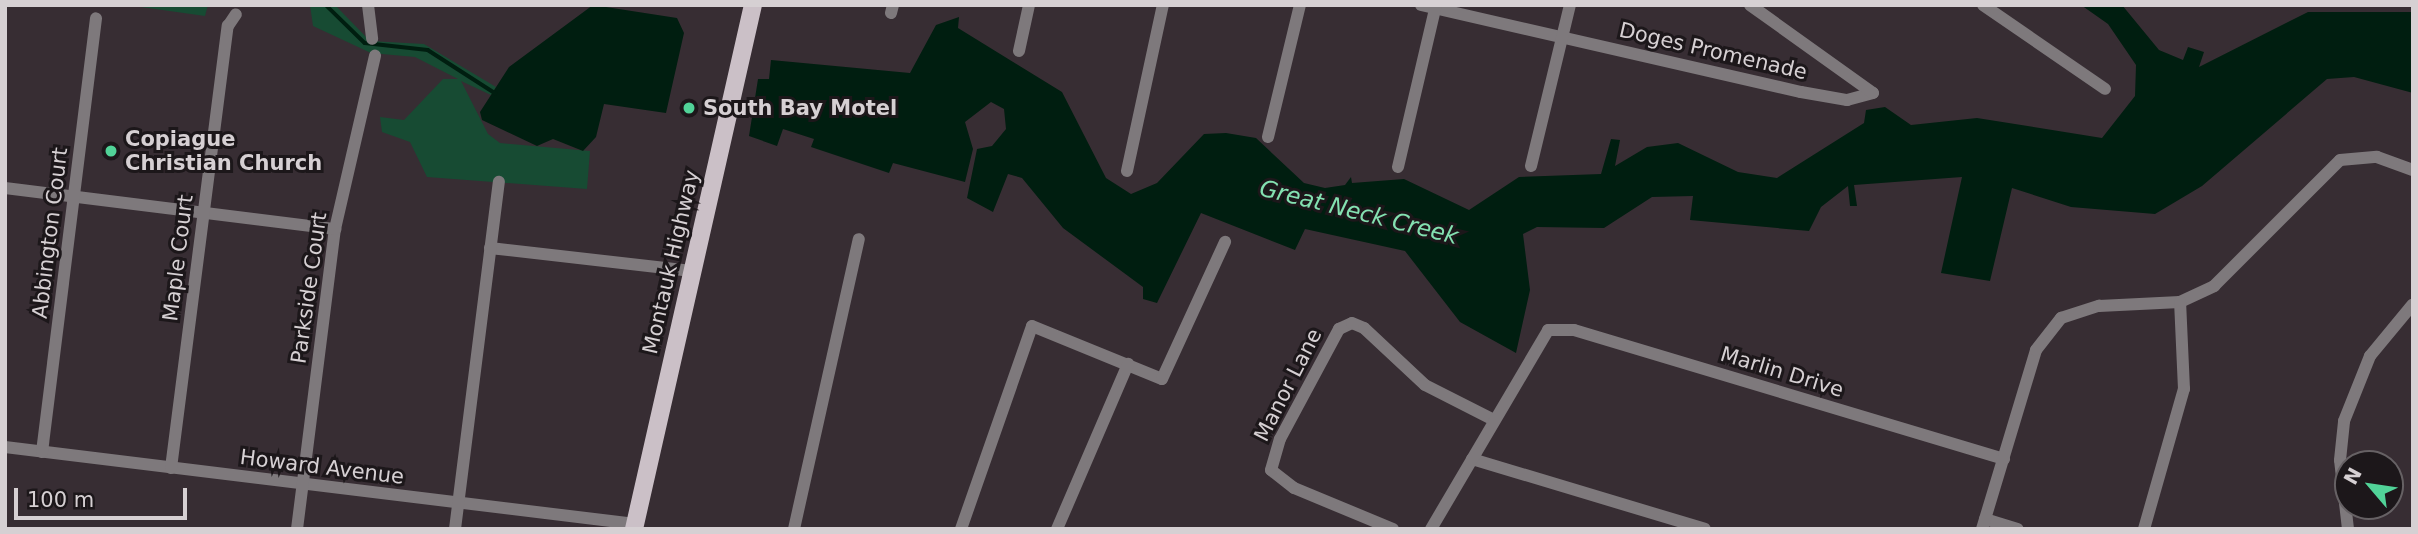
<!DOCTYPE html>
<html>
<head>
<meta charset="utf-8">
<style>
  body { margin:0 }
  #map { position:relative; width:2418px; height:534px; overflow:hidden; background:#372d33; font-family:"DejaVu Sans",sans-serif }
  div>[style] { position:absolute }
  .green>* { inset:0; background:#174b33 }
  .water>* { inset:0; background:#001e10 }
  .stream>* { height:3.5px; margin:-1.75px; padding:0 1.75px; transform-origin:1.75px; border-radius:1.75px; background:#001e10 }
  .street>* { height:12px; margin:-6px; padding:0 6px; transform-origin:6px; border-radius:6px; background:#7e797c }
  .primary>* { height:18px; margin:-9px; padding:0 9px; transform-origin:9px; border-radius:9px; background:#cbc0c7 }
  .dots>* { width:19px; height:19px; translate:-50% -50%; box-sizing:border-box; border:4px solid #1c171a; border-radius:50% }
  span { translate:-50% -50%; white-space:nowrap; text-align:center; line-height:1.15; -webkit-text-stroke:6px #1c171a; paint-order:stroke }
  .street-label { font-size:21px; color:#d6d0d3 }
  .poi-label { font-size:21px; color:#d6d0d3; font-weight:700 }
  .left { translate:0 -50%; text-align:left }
  .water-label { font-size:23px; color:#84e1b1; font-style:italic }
  .frame { position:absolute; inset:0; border:7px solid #d6d0d3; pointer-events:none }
  .north { position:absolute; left:2334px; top:450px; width:70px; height:70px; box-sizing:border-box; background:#1c171a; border:2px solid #666164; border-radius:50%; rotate:299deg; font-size:19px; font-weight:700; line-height:28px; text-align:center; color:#d6d0d3 }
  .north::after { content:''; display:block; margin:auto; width:24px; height:32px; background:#51d398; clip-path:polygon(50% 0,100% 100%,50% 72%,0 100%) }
  .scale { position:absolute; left:14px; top:488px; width:173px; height:32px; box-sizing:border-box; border:4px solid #d6d0d3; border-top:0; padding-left:9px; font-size:21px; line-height:24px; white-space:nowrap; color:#d6d0d3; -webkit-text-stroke:5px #1c171a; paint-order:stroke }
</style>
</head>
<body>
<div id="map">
  <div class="green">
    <i style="clip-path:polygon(127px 5px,208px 5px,205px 16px)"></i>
    <i style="clip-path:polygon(310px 5px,335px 5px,370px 41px,424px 44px,496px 87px,491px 95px,461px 81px,488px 134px,500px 143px,590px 151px,587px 189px,427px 177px,410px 142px,382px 132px,380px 117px,404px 120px,443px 79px,458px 79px,415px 57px,371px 53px,313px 26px)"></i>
  </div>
  <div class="water">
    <i style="clip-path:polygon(593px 5px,677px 18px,684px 33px,666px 113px,604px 104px,596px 137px,583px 151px,553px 139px,537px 146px,482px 120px,480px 112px,509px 67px)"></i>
    <i style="clip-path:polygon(2081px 5px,2122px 5px,2159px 50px,2183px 60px,2188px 47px,2204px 52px,2199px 67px,2308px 12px,2413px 12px,2413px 93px,2354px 77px,2327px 79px,2202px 186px,2155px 214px,2071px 207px,2012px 188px,1990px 281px,1941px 273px,1962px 177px,1854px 185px,1857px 206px,1850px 206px,1848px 186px,1821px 207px,1809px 231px,1690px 220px,1693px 196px,1652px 197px,1604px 228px,1537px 227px,1523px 234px,1530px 290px,1516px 353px,1460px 322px,1405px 251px,1305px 229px,1295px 250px,1201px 213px,1157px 303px,1143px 299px,1143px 287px,1063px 228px,1022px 178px,1008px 174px,993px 212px,967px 198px,977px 149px,992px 146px,1006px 129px,1004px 109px,991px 102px,965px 122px,973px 149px,965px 182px,893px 163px,889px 173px,811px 147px,814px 139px,783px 129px,777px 146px,749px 136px,758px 79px,769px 79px,771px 60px,910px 73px,936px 25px,959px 17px,958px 28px,1062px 92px,1106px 178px,1131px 194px,1157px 183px,1204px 134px,1226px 133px,1256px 138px,1304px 183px,1325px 188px,1345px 185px,1351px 177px,1352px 183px,1404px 179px,1469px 210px,1519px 177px,1601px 174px,1611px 139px,1620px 140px,1615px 166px,1647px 147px,1678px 143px,1738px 172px,1777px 178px,1864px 123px,1866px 110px,1885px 107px,1911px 125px,1977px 118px,2102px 138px,2135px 96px,2136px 65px,2108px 24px)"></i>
  </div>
  <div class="stream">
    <i style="left:326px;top:5px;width:54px;rotate:44.3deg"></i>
    <i style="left:365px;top:43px;width:63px;rotate:6.3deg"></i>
    <i style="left:428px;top:50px;width:80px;rotate:32.7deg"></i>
  </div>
  <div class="street">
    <i style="left:368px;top:5px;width:34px;rotate:83deg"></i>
    <i style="left:1421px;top:5px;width:390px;rotate:12.9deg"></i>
    <i style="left:1801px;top:92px;width:47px;rotate:9.9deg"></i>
    <i style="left:1847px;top:100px;width:27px;rotate:-15deg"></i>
    <i style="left:1750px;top:5px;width:151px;rotate:35.6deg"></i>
    <i style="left:1983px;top:5px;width:148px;rotate:34.5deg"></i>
    <i style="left:891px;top:13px;width:8px;rotate:-76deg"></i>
    <i style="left:1019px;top:51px;width:47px;rotate:-77.7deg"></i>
    <i style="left:1268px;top:137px;width:136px;rotate:-76.4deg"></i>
    <i style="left:1531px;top:166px;width:166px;rotate:-76.4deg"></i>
    <i style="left:1398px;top:167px;width:166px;rotate:-76.8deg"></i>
    <i style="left:1127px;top:171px;width:170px;rotate:-77.8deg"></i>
    <i style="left:5px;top:188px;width:333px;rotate:7.1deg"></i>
    <i style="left:490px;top:248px;width:203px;rotate:6.5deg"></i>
    <i style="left:5px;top:447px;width:635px;rotate:6.97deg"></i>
    <i style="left:42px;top:452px;width:437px;rotate:-82.9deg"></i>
    <i style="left:1472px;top:459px;width:243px;rotate:16.7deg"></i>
    <i style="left:171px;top:468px;width:446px;rotate:-82.7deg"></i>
    <i style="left:228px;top:26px;width:14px;rotate:-56deg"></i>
    <i style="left:1985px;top:519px;width:34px;rotate:17deg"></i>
    <i style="left:297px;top:529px;width:302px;rotate:-82.8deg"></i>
    <i style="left:335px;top:229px;width:178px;rotate:-77deg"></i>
    <i style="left:455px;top:529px;width:350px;rotate:-82.8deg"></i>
    <i style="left:794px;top:529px;width:297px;rotate:-77.4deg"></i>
    <i style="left:961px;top:529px;width:215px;rotate:-70.7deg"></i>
    <i style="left:1032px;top:326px;width:140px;rotate:22.2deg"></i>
    <i style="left:1162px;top:379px;width:151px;rotate:-65.3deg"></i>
    <i style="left:1057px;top:529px;width:180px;rotate:-66.7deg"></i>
    <i style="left:1393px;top:529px;width:107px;rotate:-157.5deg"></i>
    <i style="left:1294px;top:488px;width:29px;rotate:-142deg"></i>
    <i style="left:1271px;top:470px;width:32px;rotate:-74deg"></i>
    <i style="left:1280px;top:439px;width:125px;rotate:-61.8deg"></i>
    <i style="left:1339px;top:329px;width:14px;rotate:-25deg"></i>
    <i style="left:1352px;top:323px;width:13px;rotate:23deg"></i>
    <i style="left:1364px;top:328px;width:83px;rotate:43.1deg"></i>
    <i style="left:1425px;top:385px;width:77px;rotate:26.9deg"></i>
    <i style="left:1431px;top:529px;width:231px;rotate:-59.5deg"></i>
    <i style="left:1548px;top:330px;width:26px"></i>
    <i style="left:1574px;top:330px;width:449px;rotate:16.7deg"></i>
    <i style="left:1982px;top:529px;width:187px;rotate:-73.2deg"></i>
    <i style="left:2036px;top:350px;width:41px;rotate:-52deg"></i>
    <i style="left:2061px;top:318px;width:40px;rotate:-18deg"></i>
    <i style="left:2099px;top:306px;width:81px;rotate:-2.8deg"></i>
    <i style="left:2180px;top:302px;width:38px;rotate:-25deg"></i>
    <i style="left:2214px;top:286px;width:178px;rotate:-45deg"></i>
    <i style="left:2340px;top:160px;width:37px;rotate:-5deg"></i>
    <i style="left:2377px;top:157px;width:38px;rotate:20deg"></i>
    <i style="left:2144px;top:529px;width:146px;rotate:-74.1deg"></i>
    <i style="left:2184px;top:389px;width:87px;rotate:-92.6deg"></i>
    <i style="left:2348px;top:529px;width:69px;rotate:-96.6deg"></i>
    <i style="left:2340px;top:460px;width:39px;rotate:-84deg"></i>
    <i style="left:2344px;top:421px;width:70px;rotate:-68.2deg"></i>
    <i style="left:2370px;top:356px;width:67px;rotate:-50.4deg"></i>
  </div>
  <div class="primary">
    <i style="left:634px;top:529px;width:537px;rotate:-77.21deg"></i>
  </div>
  <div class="dots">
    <i style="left:689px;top:108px;background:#51d398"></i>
    <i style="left:111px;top:151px;background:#51d398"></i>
  </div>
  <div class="street-label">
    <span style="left:1713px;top:51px;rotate:13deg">Doges Promenade</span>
    <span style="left:50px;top:233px;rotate:-83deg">Abbington Court</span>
    <span style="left:178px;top:258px;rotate:-83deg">Maple Court</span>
    <span style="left:671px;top:262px;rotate:-77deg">Montauk Highway</span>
    <span style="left:309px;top:288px;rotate:-82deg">Parkside Court</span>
    <span style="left:1782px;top:372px;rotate:17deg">Marlin Drive</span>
    <span style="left:1288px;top:385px;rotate:-63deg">Manor Lane</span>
    <span style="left:322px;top:467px;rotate:7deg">Howard Avenue</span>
  </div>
  <div class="poi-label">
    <span class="left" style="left:703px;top:108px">South Bay Motel</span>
    <span class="left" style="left:125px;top:151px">Copiague<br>Christian Church</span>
  </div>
  <div class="water-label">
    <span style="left:1359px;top:212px;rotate:14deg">Great Neck Creek</span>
  </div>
  <div class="frame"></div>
  <div class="north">N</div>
  <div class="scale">100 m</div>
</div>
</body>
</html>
